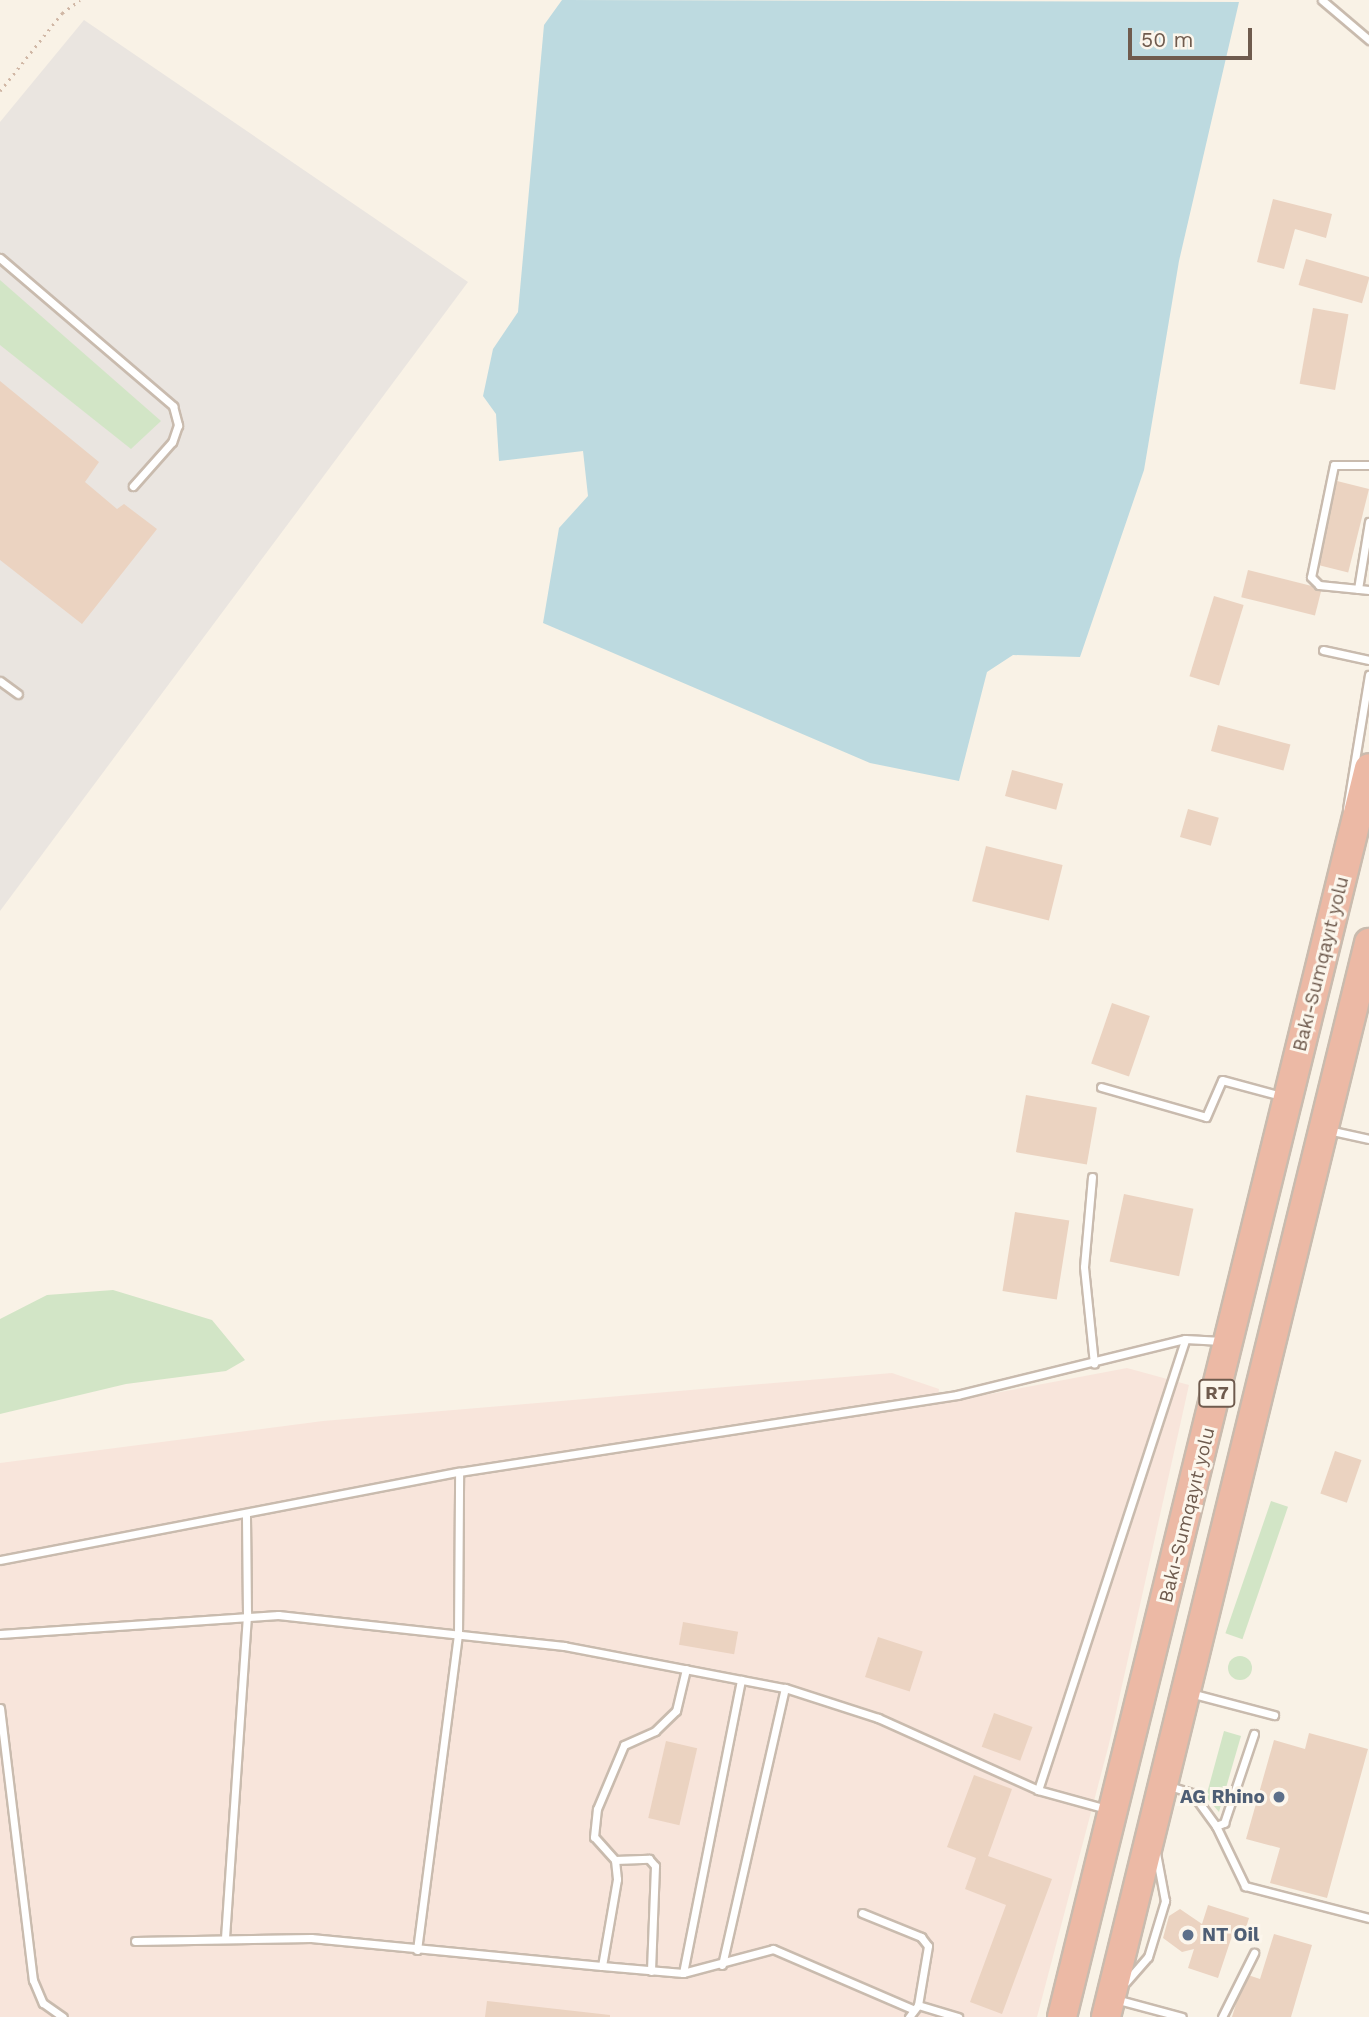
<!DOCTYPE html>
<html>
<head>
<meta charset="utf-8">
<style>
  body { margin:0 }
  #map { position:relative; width:1369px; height:2017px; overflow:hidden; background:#f9f2e6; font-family:"Work Sans",sans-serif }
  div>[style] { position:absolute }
  .commercial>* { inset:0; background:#f8e5db }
  .industrial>* { inset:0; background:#eae5e0 }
  .green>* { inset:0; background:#d2e5c6; transform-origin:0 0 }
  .round { border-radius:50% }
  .water>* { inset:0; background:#bddae0 }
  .building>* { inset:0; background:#ebd3c1; transform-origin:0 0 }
  .path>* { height:2.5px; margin-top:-1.25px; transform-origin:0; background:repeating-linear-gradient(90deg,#d0b7a5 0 2px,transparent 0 7px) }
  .roads { filter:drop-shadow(2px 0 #c9bbae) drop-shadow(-2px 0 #c9bbae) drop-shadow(0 2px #c9bbae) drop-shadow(0 -2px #c9bbae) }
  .lane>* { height:7px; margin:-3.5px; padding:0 3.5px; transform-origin:3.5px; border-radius:3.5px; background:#fff }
  .highway>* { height:28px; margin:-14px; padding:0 14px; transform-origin:14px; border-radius:14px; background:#ecb9a5 }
  .dots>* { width:19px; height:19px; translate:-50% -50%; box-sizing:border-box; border:4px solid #fcf6ec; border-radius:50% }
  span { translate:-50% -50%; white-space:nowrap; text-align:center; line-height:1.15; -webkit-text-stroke:6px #fcf6ec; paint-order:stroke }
  .shield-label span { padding:2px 5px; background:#fcf6ec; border:2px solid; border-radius:5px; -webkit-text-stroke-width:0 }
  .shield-label { font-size:18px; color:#6f5b4e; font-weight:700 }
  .street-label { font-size:19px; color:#6f5b4e }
  .service-label { font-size:19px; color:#4e5e75; font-weight:700 }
  .right { translate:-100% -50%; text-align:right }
  .left { translate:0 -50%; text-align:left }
  .scale { position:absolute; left:1128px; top:28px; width:124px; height:32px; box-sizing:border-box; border:4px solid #6f5b4e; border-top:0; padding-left:9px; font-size:21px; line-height:24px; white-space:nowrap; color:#6f5b4e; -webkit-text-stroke:5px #fcf6ec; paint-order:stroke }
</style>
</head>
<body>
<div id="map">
  <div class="commercial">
    <i style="clip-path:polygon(1127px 1368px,1189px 1385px,1109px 1744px,1037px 2017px,0 2017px,0 1463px,323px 1421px,892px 1373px,939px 1389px,937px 1404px)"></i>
  </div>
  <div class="industrial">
    <i style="clip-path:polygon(84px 20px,468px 282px,0 911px,0 122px)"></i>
  </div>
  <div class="green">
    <i style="clip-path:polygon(0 280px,161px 421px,131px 449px,0 345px)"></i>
    <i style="clip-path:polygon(113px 1290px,212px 1320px,245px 1360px,226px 1371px,126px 1384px,0 1414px,0 1319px,47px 1295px)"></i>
    <i style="left:1271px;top:1501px;width:18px;height:140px;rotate:19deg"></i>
    <i class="round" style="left:1228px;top:1656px;width:24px;height:24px"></i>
    <i style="clip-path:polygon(1224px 1731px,1241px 1736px,1219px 1812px,1206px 1797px)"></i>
  </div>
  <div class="water">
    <i style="clip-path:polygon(562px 0,1239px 2px,1179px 261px,1144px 470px,1080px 657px,1013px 655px,987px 672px,959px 781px,870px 763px,543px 623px,559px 528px,588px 496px,583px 451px,499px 461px,496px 414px,483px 396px,493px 349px,518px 312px,544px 25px)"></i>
  </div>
  <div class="building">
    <i style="clip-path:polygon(1273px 199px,1332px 214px,1326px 238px,1295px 229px,1284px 269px,1257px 262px)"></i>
    <i style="left:1306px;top:259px;width:66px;height:27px;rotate:16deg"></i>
    <i style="left:1313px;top:308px;width:36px;height:77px;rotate:10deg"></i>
    <i style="clip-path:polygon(0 381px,99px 462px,85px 482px,117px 509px,124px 504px,157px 529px,82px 624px,0 560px)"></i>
    <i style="left:1337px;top:481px;width:33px;height:86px;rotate:14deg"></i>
    <i style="left:1248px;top:570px;width:76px;height:28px;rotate:14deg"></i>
    <i style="left:1214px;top:596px;width:31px;height:84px;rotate:17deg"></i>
    <i style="left:1218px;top:725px;width:75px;height:27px;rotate:15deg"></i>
    <i style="left:1012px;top:770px;width:53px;height:27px;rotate:15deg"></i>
    <i style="left:1188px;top:809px;width:32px;height:29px;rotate:16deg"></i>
    <i style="left:986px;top:846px;width:79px;height:57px;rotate:14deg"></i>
    <i style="left:1112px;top:1003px;width:40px;height:64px;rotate:19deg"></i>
    <i style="left:1026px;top:1095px;width:72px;height:58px;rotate:10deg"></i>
    <i style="left:1124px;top:1194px;width:71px;height:69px;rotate:12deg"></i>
    <i style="left:1015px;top:1212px;width:55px;height:80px;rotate:9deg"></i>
    <i style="left:1335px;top:1451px;width:28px;height:45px;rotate:19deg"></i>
    <i style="left:683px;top:1622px;width:56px;height:23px;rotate:10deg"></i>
    <i style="left:878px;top:1637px;width:47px;height:42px;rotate:18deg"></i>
    <i style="left:994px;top:1713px;width:41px;height:36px;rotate:20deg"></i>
    <i style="clip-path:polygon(1309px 1733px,1368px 1749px,1327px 1898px,1270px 1883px,1280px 1848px,1246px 1839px,1274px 1740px,1305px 1749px)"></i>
    <i style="left:666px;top:1741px;width:32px;height:79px;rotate:13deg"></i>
    <i style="clip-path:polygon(974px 1775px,1012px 1789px,988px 1856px,1052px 1879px,1002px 2014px,970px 2002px,1006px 1905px,965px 1889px,976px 1858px,947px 1847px)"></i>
    <i style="clip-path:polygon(1208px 1905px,1249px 1918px,1244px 1934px,1234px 1930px,1218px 1978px,1188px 1968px,1194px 1949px,1182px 1952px,1163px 1938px,1169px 1916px,1180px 1909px,1202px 1924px)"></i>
    <i style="clip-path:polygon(1274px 1934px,1312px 1945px,1291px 2017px,1232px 2017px,1245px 1974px,1260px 1979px)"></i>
    <i style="clip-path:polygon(487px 2001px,610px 2015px,610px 2017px,485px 2017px)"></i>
  </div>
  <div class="path">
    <i style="left:0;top:91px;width:100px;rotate:-51.5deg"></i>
    <i style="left:62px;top:13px;width:22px;rotate:-36deg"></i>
  </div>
  <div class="roads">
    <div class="lane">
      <i style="left:1322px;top:0;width:62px;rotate:40.4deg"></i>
      <i style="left:0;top:258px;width:228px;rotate:40.5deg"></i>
      <i style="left:173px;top:406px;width:20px;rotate:75deg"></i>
      <i style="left:178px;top:425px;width:18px;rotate:109deg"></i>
      <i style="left:172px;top:442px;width:59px;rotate:131.6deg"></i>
      <i style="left:1369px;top:465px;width:35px;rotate:180deg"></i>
      <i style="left:1334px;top:465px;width:114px;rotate:101.6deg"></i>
      <i style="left:1311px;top:577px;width:11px;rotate:45deg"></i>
      <i style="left:1319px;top:585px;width:50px;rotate:5.7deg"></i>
      <i style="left:1358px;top:589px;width:68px;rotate:-80.7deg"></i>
      <i style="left:1323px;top:650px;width:47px;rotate:12.3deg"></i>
      <i style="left:0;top:681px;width:22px;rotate:36deg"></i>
      <i style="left:1347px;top:809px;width:136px;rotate:-80.7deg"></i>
      <i style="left:1101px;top:1087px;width:109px;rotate:15.9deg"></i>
      <i style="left:1206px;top:1117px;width:40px;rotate:-66.6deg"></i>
      <i style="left:1222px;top:1080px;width:61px;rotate:15.2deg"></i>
      <i style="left:1328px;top:1130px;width:42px;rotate:12.4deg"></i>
      <i style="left:1092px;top:1177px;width:90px;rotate:95.1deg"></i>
      <i style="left:1084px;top:1267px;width:97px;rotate:84.1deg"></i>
      <i style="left:0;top:1560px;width:467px;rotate:-10.9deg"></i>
      <i style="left:459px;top:1472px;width:504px;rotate:-8.79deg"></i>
      <i style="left:957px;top:1395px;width:235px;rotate:-13.8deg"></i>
      <i style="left:1185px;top:1339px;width:37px;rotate:3deg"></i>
      <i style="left:0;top:1634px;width:279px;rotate:-3.9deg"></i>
      <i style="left:278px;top:1615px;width:288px;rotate:6.2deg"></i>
      <i style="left:564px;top:1646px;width:225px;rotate:10.8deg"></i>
      <i style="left:1190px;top:1693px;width:87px;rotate:14.7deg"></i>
      <i style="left:0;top:1708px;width:274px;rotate:83.1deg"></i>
      <i style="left:33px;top:1980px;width:25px;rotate:67deg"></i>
      <i style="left:43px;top:2003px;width:24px;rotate:35deg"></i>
      <i style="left:1169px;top:1786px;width:24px;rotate:17deg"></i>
      <i style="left:1192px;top:1793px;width:41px;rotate:54deg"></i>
      <i style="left:1216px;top:1826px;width:9px;rotate:-21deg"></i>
      <i style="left:1224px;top:1823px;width:94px;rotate:-71.4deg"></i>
      <i style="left:1038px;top:1790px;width:72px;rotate:15.4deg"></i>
      <i style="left:1216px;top:1826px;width:67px;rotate:64.2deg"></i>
      <i style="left:1245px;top:1886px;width:128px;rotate:14.5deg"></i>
      <i style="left:615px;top:1860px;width:34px;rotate:-2deg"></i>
      <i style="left:649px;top:1859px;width:9px;rotate:49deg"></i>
      <i style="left:655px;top:1866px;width:105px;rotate:92.2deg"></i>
      <i style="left:862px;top:1913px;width:64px;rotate:22.1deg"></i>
      <i style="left:921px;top:1937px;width:11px;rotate:52deg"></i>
      <i style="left:928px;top:1946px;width:60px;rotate:99.6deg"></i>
      <i style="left:225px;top:1938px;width:326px;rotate:-86.1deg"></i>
      <i style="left:247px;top:1613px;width:99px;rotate:-90.6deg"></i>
      <i style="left:135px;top:1941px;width:176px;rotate:-1deg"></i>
      <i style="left:311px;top:1938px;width:292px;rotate:5.5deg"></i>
      <i style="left:602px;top:1966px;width:88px;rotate:-80.2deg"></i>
      <i style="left:617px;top:1879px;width:19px;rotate:-96deg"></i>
      <i style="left:615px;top:1860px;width:31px;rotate:-132deg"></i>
      <i style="left:594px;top:1837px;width:28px;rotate:-84deg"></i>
      <i style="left:597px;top:1809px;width:69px;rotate:-67.1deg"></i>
      <i style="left:624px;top:1745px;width:34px;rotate:-24deg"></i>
      <i style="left:655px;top:1731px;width:29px;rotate:-44deg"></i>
      <i style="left:676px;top:1711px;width:43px;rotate:-76.6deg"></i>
      <i style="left:417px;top:1950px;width:318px;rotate:-82.6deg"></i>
      <i style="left:458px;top:1635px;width:163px;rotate:-89.6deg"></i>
      <i style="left:722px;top:1965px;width:284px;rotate:-77.2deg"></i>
      <i style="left:785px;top:1688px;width:98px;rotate:17.9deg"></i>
      <i style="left:878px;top:1718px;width:175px;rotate:24.2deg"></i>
      <i style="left:1038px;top:1790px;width:474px;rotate:-71.9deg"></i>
      <i style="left:602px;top:1966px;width:81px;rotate:4.9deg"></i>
      <i style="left:683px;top:1973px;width:93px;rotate:-14.9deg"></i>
      <i style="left:773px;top:1949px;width:151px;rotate:23.3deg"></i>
      <i style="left:683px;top:1973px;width:299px;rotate:-78.8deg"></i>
      <i style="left:1126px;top:1982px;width:33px;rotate:-49deg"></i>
      <i style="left:1148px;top:1957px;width:59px;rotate:-73.1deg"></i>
      <i style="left:1165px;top:1901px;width:49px;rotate:-100.6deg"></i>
      <i style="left:1115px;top:1999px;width:69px;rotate:15deg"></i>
      <i style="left:909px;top:2017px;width:15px;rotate:-53deg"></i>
      <i style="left:918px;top:2005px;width:42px;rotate:16.7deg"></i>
      <i style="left:1222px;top:2017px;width:72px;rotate:-63.4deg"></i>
    </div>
    <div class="highway">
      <i style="left:1062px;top:2017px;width:1286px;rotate:-76.19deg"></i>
      <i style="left:1106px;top:2017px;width:1106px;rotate:-76.24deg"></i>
    </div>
  </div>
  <div class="dots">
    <i style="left:1279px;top:1797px;background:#5c6f8a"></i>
    <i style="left:1188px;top:1935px;background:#5c6f8a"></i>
  </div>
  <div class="shield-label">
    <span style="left:1217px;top:1393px">R7</span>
  </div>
  <div class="street-label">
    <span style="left:1321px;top:964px;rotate:-76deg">Bakı-Sumqayıt yolu</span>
    <span style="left:1187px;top:1515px;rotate:-76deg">Bakı-Sumqayıt yolu</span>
  </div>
  <div class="service-label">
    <span class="right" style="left:1265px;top:1797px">AG Rhino</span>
    <span class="left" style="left:1202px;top:1935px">NT Oil</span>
  </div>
  <div class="scale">50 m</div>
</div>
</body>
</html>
